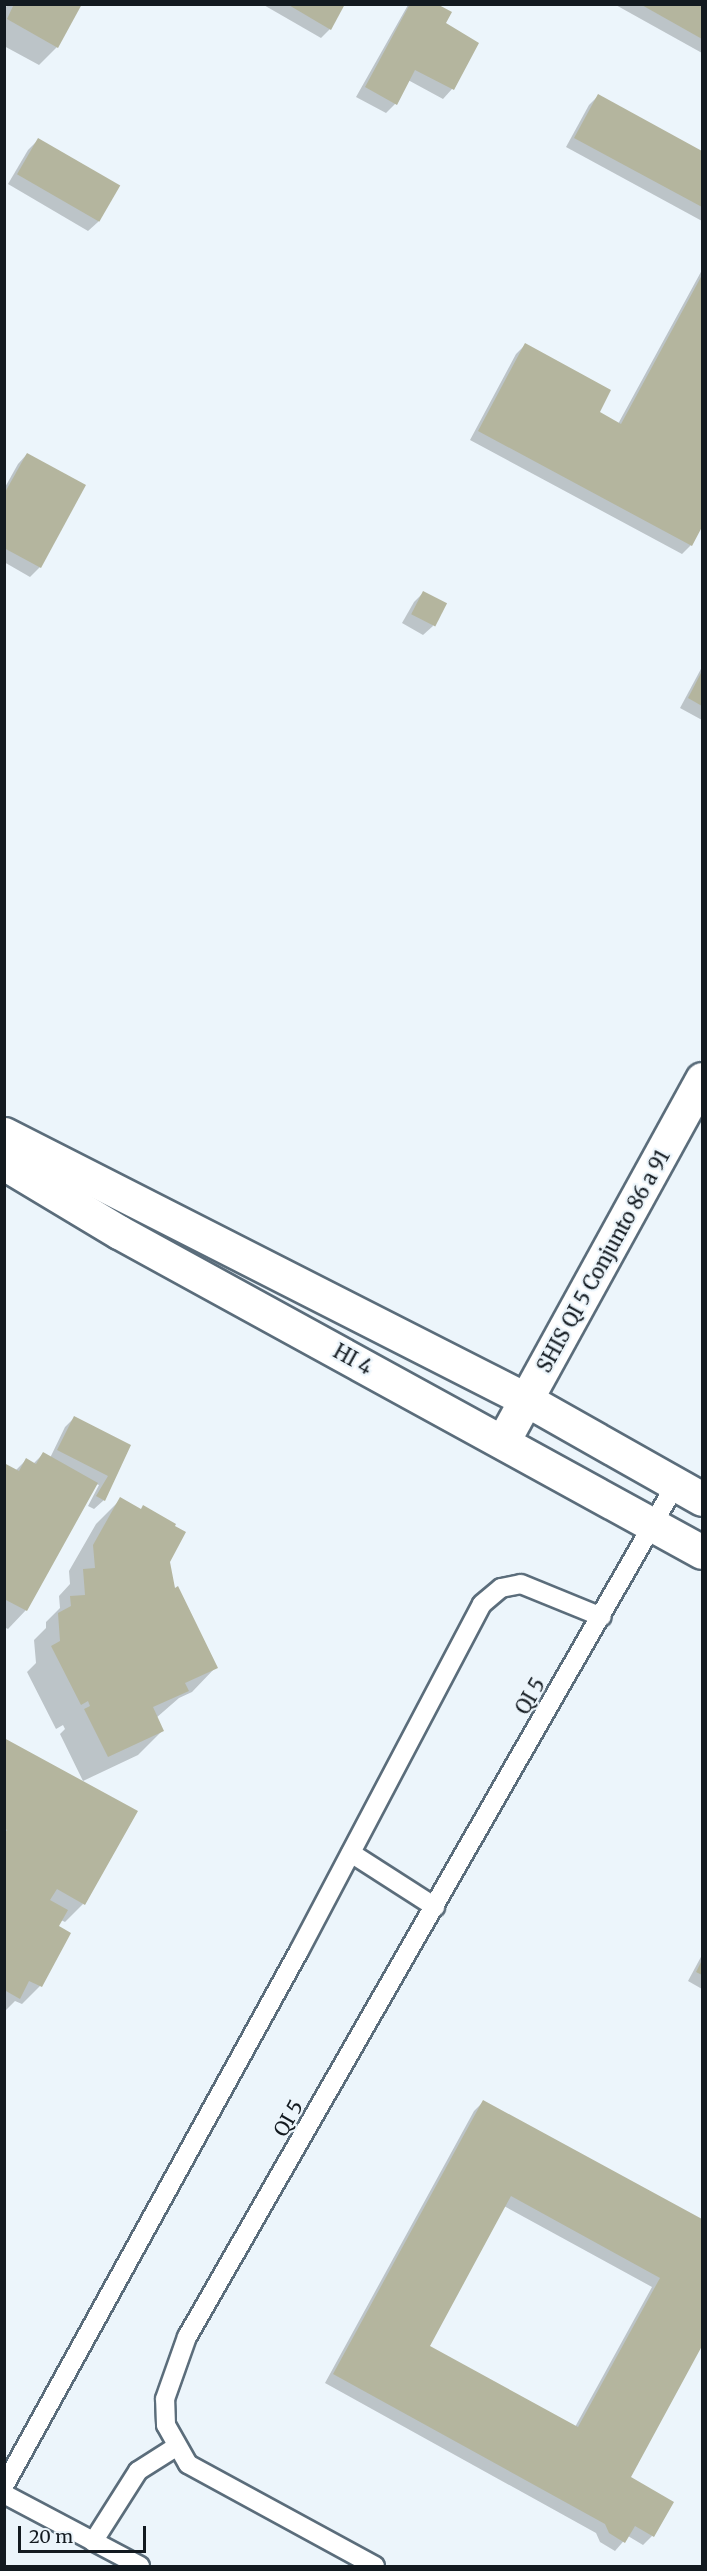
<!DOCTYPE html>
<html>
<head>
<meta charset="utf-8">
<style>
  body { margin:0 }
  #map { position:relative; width:707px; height:2571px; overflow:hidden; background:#ecf5fb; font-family:Merriweather,serif }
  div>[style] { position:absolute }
  .shadow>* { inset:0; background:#0003 }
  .building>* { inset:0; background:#b4b59e; transform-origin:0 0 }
  .roads { filter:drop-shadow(2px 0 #5b6d7b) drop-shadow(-2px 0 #5b6d7b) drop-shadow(0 2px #5b6d7b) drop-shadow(0 -2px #5b6d7b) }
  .service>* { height:18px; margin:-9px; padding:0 9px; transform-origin:9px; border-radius:9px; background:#fff }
  .minor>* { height:33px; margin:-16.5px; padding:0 16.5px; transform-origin:16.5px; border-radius:16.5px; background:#fff }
  .tertiary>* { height:33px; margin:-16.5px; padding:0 16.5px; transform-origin:16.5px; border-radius:16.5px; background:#fff }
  span { translate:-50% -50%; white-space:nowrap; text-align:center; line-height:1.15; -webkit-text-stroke:4.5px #ecf5fb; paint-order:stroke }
  .street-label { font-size:20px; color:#131a20 }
  .frame { position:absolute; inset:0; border:6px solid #131a20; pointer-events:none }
  .scale { position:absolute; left:18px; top:2526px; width:128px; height:27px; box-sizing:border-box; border:3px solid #131a20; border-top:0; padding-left:8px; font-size:18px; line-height:21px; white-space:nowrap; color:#131a20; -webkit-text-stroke:4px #ecf5fb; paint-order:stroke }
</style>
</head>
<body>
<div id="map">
  <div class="shadow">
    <i style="clip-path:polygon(8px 4px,80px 4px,57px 47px,39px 65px,4px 46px,4px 10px)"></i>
    <i style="clip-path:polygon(262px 4px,344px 4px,330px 29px,321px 38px)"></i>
    <i style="clip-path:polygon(434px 4px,444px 23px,477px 43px,452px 89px,443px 99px,408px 80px,395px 104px,386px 113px,356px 97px,408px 5px)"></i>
    <i style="clip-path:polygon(614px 4px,702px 4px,702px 53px)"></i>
    <i style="clip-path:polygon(598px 96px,702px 152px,702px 221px,566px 147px,589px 105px)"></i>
    <i style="clip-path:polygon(38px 140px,118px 186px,98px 222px,88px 231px,8px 184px,28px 150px)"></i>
    <i style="clip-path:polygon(702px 270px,702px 524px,691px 545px,682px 554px,470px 440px,516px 354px,525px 345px,598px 412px,618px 424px)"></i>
    <i style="clip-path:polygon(27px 454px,84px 485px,40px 567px,30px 577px,4px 562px,4px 489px,18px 464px)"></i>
    <i style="clip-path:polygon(423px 593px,433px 626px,423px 635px,402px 623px,414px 602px)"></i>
    <i style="clip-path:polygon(702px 667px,702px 720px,680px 708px)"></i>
    <i style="clip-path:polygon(74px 1418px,129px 1446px,104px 1500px,94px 1509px,88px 1506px,99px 1485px,96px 1484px,26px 1610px,8px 1629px,4px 1627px,4px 1465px,15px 1471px,26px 1460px,33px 1464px,43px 1454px,50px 1458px,65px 1427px)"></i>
    <i style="clip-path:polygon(121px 1499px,216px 1667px,192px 1692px,179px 1698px,156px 1718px,162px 1731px,138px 1755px,83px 1781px,60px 1734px,65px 1729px,63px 1725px,56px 1729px,27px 1672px,36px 1663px,34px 1640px,46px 1628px,46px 1622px,60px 1608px,59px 1596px,70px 1584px,69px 1571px,96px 1524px)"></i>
    <i style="clip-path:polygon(4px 1739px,83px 1904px,65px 1922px,61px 1920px,57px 1927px,69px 1934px,40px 1986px,22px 2004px,15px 2001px,4px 2012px)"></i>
    <i style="clip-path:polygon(702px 1955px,702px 1989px,688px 1981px)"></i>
    <i style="clip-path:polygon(evenodd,483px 2102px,702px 2221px,702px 2344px,629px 2478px,652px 2536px,643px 2545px,628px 2536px,615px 2551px,600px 2542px,596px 2533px,325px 2383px,474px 2111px,483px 2102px,504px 2206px,652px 2287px,575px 2427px,428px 2346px,504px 2206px)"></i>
  </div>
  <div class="building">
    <i style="clip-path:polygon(14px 4px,82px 4px,58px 48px,7px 19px)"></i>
    <i style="clip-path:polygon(287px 4px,345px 4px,331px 30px)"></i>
    <i style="clip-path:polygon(410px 4px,437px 4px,452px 12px,446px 23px,479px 43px,454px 90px,415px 70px,397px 105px,365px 87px)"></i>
    <i style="clip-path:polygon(640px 4px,702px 4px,702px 39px)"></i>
    <i style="clip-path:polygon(598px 94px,702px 151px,702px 207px,574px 138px)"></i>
    <i style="left:38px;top:138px;width:95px;height:42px;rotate:30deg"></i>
    <i style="clip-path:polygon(702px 275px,702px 527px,692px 546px,478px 431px,525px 343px,611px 390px,600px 412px,621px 424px)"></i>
    <i style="clip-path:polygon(27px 453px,86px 485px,41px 568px,4px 548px,4px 494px)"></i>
    <i style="left:423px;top:591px;width:27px;height:26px;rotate:27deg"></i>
    <i style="clip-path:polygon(702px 671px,702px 706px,688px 698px)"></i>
    <i style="clip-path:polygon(74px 1416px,131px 1445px,105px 1501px,96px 1496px,108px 1476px,57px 1450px)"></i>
    <i style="clip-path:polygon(43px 1452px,98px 1483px,27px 1611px,4px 1599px,4px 1463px,19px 1471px,26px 1458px,36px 1464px)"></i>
    <i style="clip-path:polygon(120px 1497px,141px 1509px,143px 1505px,176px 1524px,175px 1526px,186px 1532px,170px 1562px,175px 1588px,178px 1586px,218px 1668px,185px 1683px,189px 1691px,153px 1707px,164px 1731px,108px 1757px,84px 1709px,90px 1706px,88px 1701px,81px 1705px,51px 1646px,60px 1641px,58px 1613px,71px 1606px,70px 1596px,85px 1595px,83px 1569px,95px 1568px,93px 1545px)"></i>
    <i style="clip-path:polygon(4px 1738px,138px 1811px,85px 1905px,57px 1889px,50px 1900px,68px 1910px,59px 1926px,71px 1933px,42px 1987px,29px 1981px,20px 1999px,6px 1991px,4px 1995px,4px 1834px,7px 1830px,4px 1828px)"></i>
    <i style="clip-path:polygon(702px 1960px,702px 1975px,696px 1972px)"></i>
    <i style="clip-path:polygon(evenodd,483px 2100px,702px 2219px,702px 2346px,631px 2477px,674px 2502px,654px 2537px,635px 2526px,625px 2543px,609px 2533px,605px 2524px,333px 2374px,483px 2100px,511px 2196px,660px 2278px,578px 2427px,430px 2346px,511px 2196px)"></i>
  </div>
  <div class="roads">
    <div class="service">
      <i style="left:351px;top:1853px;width:100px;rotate:32.7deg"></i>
      <i style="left:4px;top:2486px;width:611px;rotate:-61.13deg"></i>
      <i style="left:299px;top:1951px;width:392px;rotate:-62.2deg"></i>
      <i style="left:482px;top:1604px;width:25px;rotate:-40deg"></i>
      <i style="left:501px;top:1588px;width:20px;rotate:-11deg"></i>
      <i style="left:521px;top:1584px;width:87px;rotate:22.2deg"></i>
      <i style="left:4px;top:2494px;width:154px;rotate:27.9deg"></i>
      <i style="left:93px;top:2542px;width:84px;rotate:-57.6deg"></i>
      <i style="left:138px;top:2471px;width:45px;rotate:-32.3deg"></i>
      <i style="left:375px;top:2566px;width:213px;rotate:-151.4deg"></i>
      <i style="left:188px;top:2464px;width:45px;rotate:-119.4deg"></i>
      <i style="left:166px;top:2425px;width:26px;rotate:-92deg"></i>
      <i style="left:165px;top:2399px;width:66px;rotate:-70.5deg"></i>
      <i style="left:187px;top:2337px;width:983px;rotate:-60.18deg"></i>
    </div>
    <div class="minor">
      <i style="left:503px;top:1441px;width:413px;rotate:-61.2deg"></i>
    </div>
    <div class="tertiary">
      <i style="left:4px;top:1134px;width:587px;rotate:26.96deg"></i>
      <i style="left:527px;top:1400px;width:201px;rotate:29.5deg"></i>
      <i style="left:4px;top:1163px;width:134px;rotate:31deg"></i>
      <i style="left:119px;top:1232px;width:665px;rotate:28.76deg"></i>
    </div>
  </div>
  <div class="street-label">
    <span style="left:603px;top:1261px;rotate:-61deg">SHIS QI 5 Conjunto 86 a 91</span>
    <span style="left:353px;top:1359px;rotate:29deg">HI 4</span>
    <span style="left:530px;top:1696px;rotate:-60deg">QI 5</span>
    <span style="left:288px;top:2118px;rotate:-60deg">QI 5</span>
  </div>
  <div class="frame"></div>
  <div class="scale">20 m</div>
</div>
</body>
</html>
